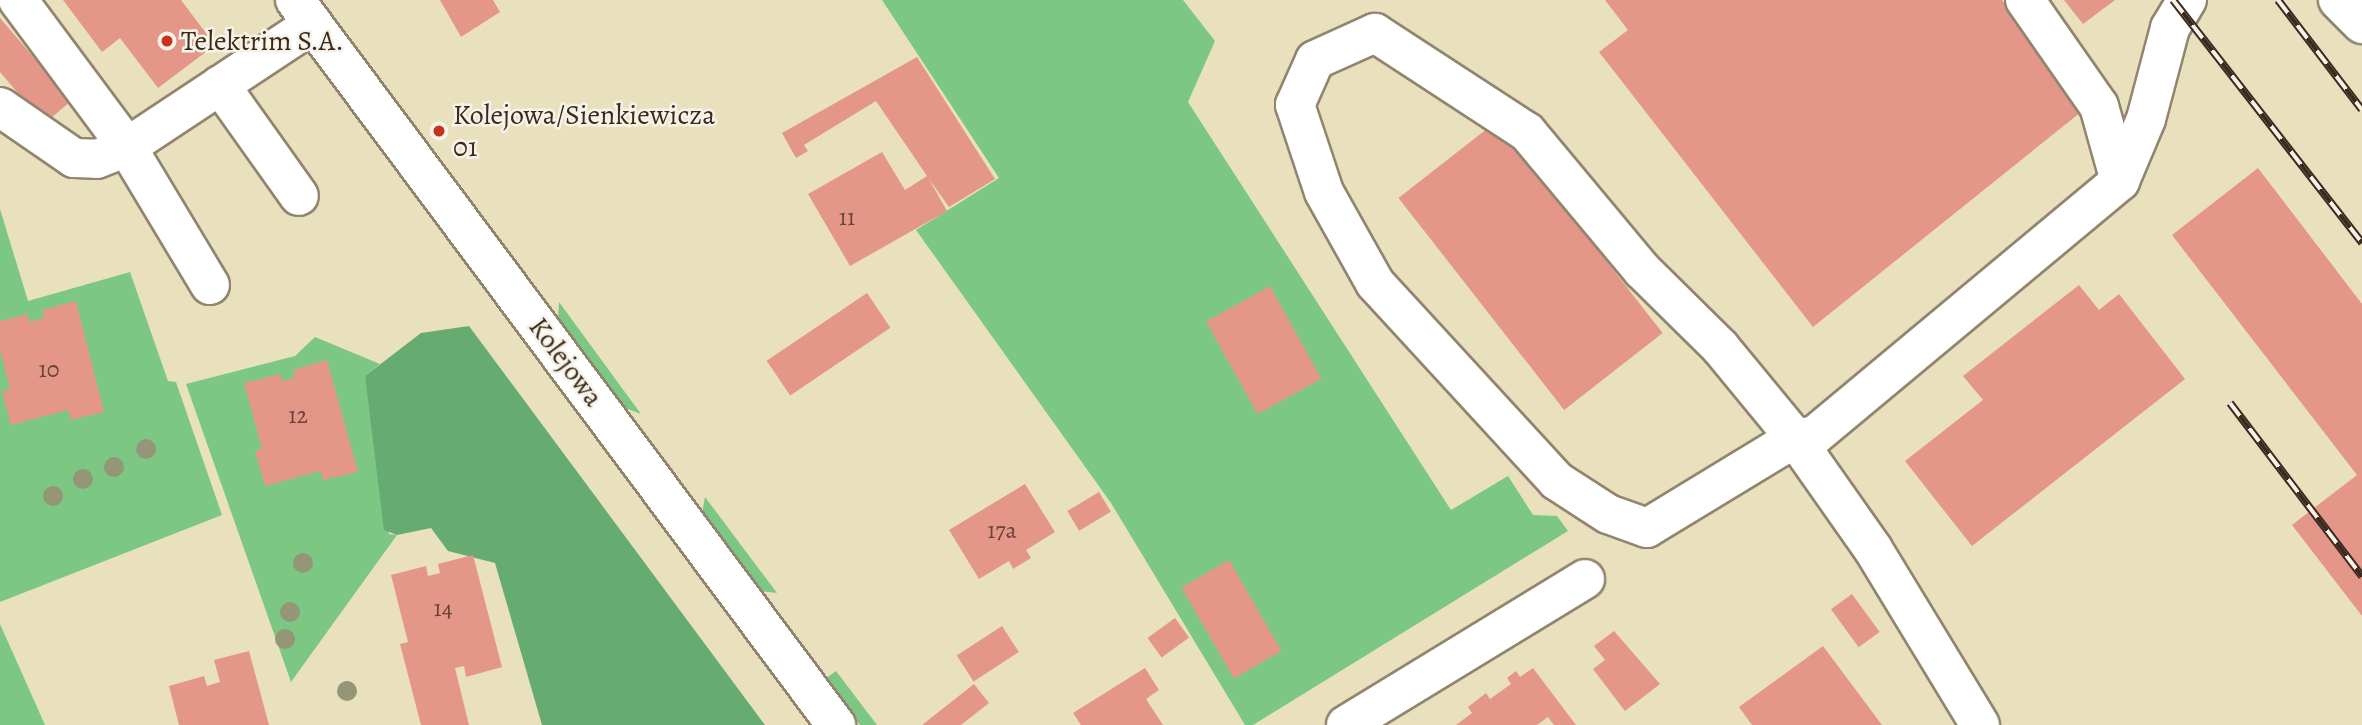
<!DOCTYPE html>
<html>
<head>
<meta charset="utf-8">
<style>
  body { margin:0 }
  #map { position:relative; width:2362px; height:725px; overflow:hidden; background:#e9e0be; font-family:Alegreya,serif }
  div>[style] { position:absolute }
  .green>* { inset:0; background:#7dc785 }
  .forest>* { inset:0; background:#66ac72 }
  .building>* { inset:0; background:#e49789; transform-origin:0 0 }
  .roads { filter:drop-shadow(2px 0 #92856e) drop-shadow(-2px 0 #92856e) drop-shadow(0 2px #92856e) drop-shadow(0 -2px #92856e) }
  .minor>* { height:38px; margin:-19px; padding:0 19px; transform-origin:19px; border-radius:19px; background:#fff }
  .rail>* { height:8px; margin-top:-4px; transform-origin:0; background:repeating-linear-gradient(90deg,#f7f3e8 0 16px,#3b2a1e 0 32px); box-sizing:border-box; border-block:2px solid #3b2a1e }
  .trees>* { width:20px; height:20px; margin:-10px; border-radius:50%; background:#949677 }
  .dots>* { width:19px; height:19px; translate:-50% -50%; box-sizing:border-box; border:4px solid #f7f3e8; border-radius:50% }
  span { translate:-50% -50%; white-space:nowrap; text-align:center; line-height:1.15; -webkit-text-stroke:5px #f7f3e8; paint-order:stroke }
  .number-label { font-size:24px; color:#654539 }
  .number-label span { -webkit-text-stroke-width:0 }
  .poi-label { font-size:28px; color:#3b2a1e }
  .left { translate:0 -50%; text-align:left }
  .street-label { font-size:28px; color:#3b2a1e }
</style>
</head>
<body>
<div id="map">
  <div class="green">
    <i style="clip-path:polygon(882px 0,1183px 0,1215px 41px,1188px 102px,1451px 510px,1508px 476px,1533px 515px,1557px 516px,1568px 531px,1253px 725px,1245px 725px,1111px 503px,916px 230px,999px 178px)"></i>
    <i style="clip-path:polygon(0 209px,28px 301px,130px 272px,168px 381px,176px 382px,222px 515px,0 602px)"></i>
    <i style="clip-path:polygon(559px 302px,641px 414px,623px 407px,558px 320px)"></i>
    <i style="clip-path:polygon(315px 337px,380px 364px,365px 376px,389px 534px,397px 535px,291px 682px,186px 384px,295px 356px)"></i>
    <i style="clip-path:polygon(705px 497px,777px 593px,760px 591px,702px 513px)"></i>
    <i style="clip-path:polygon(0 624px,45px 725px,0 725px)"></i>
    <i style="clip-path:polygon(836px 671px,877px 725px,860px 725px,825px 679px)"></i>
  </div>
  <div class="forest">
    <i style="clip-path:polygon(469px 326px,765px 725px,542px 725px,495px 563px,448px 551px,431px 528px,397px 535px,384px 530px,365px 376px,421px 333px)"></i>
  </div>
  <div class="building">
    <i style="clip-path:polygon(63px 0,181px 0,215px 45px,158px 88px,120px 38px,102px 52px)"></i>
    <i style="clip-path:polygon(440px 0,493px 0,500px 12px,461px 37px)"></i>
    <i style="clip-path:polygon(1605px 0,2002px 0,2086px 108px,1813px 327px,1599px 52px,1628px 30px)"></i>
    <i style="clip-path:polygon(2064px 0,2115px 0,2083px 24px)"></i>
    <i style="clip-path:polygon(0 18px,71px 101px,44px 124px,0 72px)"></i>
    <i style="clip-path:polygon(917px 57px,995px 179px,949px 207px,929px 179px,947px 211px,850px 266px,808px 194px,882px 152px,905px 190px,927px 176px,876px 101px,804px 145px,808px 151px,796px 158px,782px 133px)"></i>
    <i style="left:1497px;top:121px;width:269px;height:125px;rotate:52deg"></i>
    <i style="clip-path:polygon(2258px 168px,2362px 304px,2362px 616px,2292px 525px,2357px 475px,2172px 235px)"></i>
    <i style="clip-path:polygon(2079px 285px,2099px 310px,2119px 294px,2185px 379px,1972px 546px,1905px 461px,1983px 400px,1963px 376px)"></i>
    <i style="left:1270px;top:286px;width:106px;height:73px;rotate:61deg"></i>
    <i style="left:867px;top:293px;width:42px;height:121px;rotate:56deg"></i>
    <i style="clip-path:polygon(76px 301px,104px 412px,71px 420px,68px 410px,11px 425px,2px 391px,10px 389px,0 350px,0 321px,28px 314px,29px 322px,44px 318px,42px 310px)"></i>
    <i style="clip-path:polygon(327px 360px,358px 472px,323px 480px,320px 471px,265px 486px,255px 451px,262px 449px,244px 383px,280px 374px,282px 381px,295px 377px,293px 370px)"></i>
    <i style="clip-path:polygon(1025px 484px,1055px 532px,1026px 550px,1031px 558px,1013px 569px,1009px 561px,979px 579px,949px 530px)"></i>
    <i style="left:1099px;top:492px;width:23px;height:37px;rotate:59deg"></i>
    <i style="clip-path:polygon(473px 555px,502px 667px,466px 677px,464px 666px,455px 668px,469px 725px,421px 725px,400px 644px,408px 642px,391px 575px,426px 566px,428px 576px,440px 573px,438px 564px)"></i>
    <i style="left:1229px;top:560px;width:105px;height:55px;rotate:60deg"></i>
    <i style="left:1852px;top:594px;width:47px;height:26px;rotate:54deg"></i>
    <i style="left:1175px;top:618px;width:24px;height:34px;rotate:54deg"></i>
    <i style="left:1002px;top:626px;width:31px;height:54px;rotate:57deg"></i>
    <i style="clip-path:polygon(1614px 631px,1660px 684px,1625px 711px,1593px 669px,1605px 660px,1594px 646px)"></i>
    <i style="clip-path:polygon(1823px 646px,1882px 725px,1752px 725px,1739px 707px)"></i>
    <i style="clip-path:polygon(249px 651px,269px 725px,179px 725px,169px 686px,204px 676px,207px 686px,220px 682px,214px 660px)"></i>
    <i style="clip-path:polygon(1145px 668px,1159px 690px,1146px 699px,1163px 725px,1081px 725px,1073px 713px)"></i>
    <i style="clip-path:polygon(1533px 668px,1576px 725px,1554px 725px,1548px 717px,1537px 725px,1456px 725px,1472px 713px,1468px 707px,1486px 693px,1490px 699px,1511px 684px,1507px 678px,1516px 671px,1520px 677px)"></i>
    <i style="clip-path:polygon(974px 684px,989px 703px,961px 725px,922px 725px)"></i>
  </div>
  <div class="roads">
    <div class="minor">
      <i style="left:18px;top:0;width:183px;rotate:53.4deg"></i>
      <i style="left:127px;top:147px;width:161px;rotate:59deg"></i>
      <i style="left:295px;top:0;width:905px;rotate:53.27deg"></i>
      <i style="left:2025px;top:0;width:129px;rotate:55.1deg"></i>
      <i style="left:2099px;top:106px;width:78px;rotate:74.4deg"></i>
      <i style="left:2338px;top:0;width:34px;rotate:45deg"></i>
      <i style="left:1375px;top:33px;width:181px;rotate:33.1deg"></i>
      <i style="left:1527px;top:132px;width:180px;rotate:50.2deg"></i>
      <i style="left:1642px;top:270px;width:110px;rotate:44.6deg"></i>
      <i style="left:1720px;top:347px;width:118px;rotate:50.5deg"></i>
      <i style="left:1795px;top:438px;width:173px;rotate:148.7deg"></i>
      <i style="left:1647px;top:528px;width:41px;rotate:-160.3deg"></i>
      <i style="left:1608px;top:514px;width:61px;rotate:-147.1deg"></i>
      <i style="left:1557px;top:481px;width:269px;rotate:-132.6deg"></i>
      <i style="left:1375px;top:283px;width:104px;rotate:-119.3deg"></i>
      <i style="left:1324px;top:192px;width:92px;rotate:-108.4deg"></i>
      <i style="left:1295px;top:105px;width:49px;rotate:-66deg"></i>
      <i style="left:1315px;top:60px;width:66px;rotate:-24.2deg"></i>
      <i style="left:220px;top:85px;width:136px;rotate:54.6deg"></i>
      <i style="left:0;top:107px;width:90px;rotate:34.6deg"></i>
      <i style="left:74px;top:158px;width:23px;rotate:2deg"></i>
      <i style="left:97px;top:159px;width:32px;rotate:-22deg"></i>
      <i style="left:127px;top:147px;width:223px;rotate:-33.5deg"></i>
      <i style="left:1346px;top:725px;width:280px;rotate:-31.4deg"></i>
      <i style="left:1980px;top:725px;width:206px;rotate:-121.3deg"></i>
      <i style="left:1873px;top:549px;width:136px;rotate:-125.1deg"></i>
      <i style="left:1795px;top:438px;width:19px;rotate:-6deg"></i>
      <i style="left:1814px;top:436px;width:398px;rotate:-39.8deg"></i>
      <i style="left:2120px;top:181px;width:67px;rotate:-67.2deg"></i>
      <i style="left:2146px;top:119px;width:94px;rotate:-75.2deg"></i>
      <i style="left:2170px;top:28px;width:33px;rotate:-59deg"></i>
    </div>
  </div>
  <div class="rail">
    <i style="left:2173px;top:0;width:308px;rotate:52.1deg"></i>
    <i style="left:2278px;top:0;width:138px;rotate:52.6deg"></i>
    <i style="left:2230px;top:403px;width:218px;rotate:52.7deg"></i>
  </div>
  <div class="trees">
    <i style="left:146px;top:449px"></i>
    <i style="left:114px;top:467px"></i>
    <i style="left:83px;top:479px"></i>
    <i style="left:53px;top:496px"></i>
    <i style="left:303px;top:563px"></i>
    <i style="left:290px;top:612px"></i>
    <i style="left:285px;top:639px"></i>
    <i style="left:347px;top:691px"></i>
  </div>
  <div class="dots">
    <i style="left:167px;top:41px;background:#c8321e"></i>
    <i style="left:439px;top:131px;background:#c8321e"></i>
  </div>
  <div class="number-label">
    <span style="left:847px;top:218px">11</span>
    <span style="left:49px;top:370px">10</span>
    <span style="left:298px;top:416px">12</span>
    <span style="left:1002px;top:531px">17a</span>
    <span style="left:443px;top:609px">14</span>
  </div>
  <div class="poi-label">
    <span class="left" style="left:181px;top:41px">Telektrim S.A.</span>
    <span class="left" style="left:453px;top:131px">Kolejowa/Sienkiewicza<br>01</span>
  </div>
  <div class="street-label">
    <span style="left:566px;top:362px;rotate:53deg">Kolejowa</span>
  </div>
</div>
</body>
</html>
